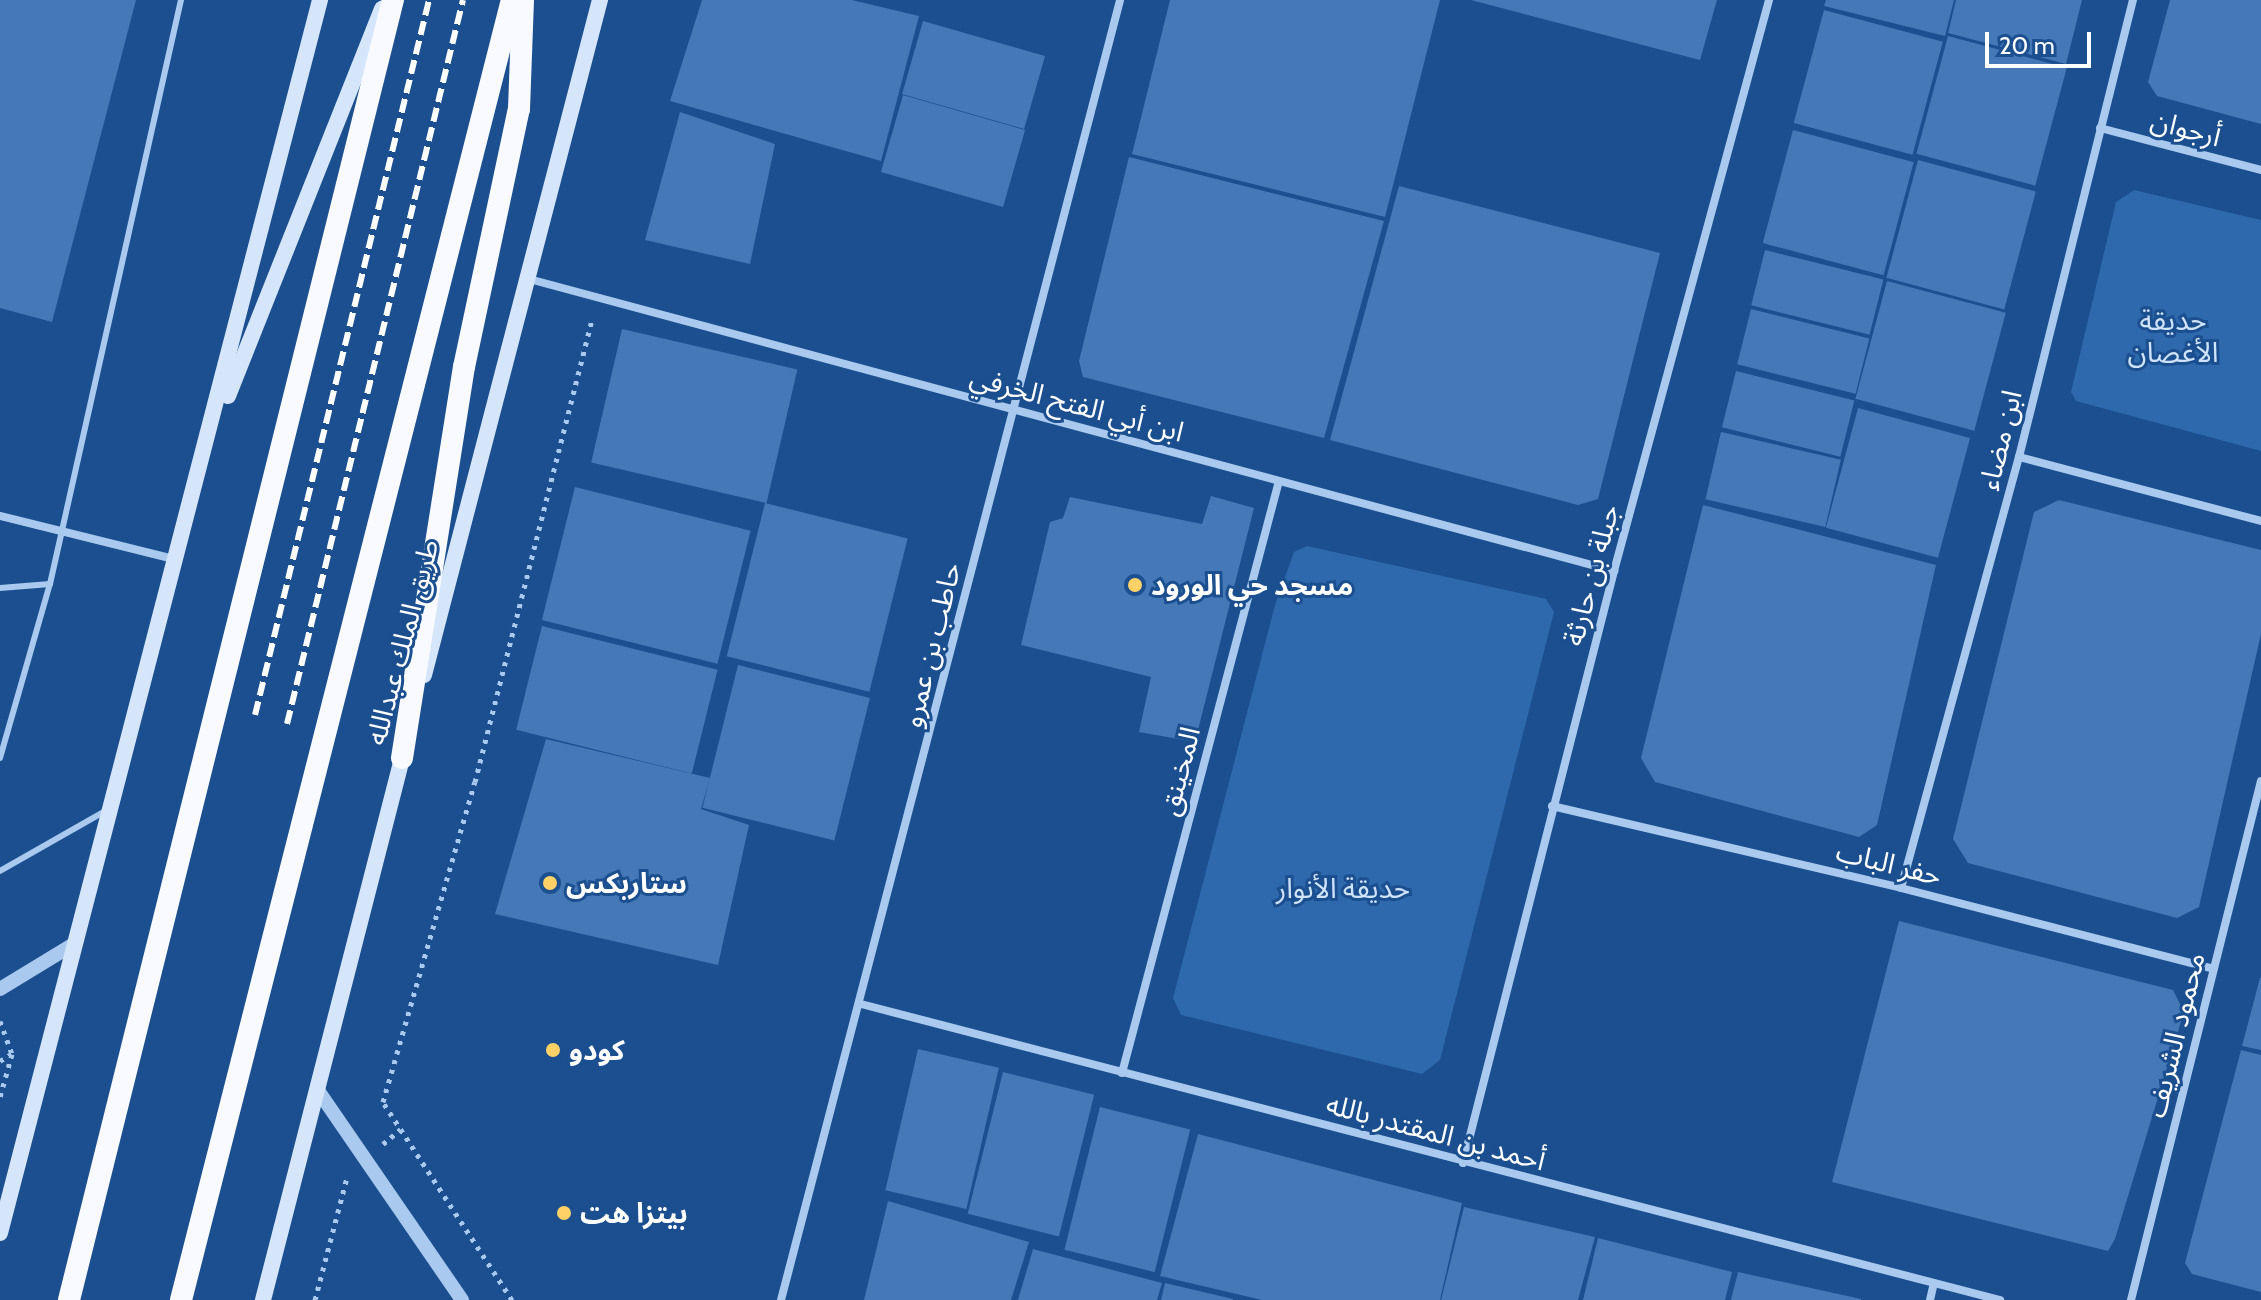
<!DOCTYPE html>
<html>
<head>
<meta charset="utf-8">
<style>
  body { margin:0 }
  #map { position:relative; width:2261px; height:1300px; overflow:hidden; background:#1b4f8f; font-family:Cabin,"Noto Sans Arabic",sans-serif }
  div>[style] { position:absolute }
  .green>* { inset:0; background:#2e69ad }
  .building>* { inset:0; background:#4478b7; transform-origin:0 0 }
  .path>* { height:5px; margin-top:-2.5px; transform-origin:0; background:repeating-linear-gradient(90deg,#a9c9ee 0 4px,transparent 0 10px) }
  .service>* { height:6px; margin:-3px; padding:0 3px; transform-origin:3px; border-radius:3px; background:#a9c9ee }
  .minor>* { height:8px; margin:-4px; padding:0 4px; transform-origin:4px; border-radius:4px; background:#a9c9ee }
  .tertiary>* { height:14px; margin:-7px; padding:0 7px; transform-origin:7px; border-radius:7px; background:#a9c9ee }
  .secondary>* { height:16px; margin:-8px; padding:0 8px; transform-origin:8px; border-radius:8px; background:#d6e6fa }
  .trunk>* { height:22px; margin:-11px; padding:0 11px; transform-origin:11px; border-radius:11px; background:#f8faff }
  .rail>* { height:6px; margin-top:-3px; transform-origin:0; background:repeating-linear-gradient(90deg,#fff 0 14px,transparent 0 20px) }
  .dots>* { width:22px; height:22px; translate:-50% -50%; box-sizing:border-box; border:4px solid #1b4f8f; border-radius:50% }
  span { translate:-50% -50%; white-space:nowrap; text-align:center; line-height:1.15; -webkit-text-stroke:6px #1b4f8f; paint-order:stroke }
  .street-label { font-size:28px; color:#fff }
  .park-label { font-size:28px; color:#cfe3fa }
  .poi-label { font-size:28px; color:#fff; font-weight:700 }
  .left { translate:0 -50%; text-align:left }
  .scale { position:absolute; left:1985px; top:32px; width:106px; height:36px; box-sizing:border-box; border:4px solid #fff; border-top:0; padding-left:10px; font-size:24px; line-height:28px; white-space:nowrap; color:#fff; -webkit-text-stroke:6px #1b4f8f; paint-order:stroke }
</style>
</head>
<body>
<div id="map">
  <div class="green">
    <i style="clip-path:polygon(2134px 190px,2261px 220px,2261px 451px,2076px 401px,2071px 392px,2116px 202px)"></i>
    <i style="clip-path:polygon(1307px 546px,1546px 599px,1554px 612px,1440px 1060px,1422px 1074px,1181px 1015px,1173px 998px,1275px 605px,1294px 552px)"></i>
  </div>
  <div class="building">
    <i style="clip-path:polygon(0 0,136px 0,52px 322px,0 308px)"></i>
    <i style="clip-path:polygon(702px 0,852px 0,919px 16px,881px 161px,670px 101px)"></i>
    <i style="clip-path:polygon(1170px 0,1440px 0,1385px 217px,1132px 154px)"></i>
    <i style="clip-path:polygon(1471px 0,1717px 0,1700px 60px)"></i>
    <i style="clip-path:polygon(1826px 0,1954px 0,1945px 36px,1824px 6px)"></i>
    <i style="clip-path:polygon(1956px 0,2082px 0,2066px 64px,1948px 33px)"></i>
    <i style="clip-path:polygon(2170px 0,2261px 0,2261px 124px,2157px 96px,2148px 82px)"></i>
    <i style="left:1824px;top:10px;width:123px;height:117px;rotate:15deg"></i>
    <i style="left:923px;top:21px;width:127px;height:76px;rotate:16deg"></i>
    <i style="left:1948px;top:36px;width:123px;height:122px;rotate:15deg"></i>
    <i style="left:903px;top:95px;width:127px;height:80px;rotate:16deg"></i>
    <i style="clip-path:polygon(680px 112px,775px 144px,750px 264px,645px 240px)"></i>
    <i style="left:1793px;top:130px;width:125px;height:117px;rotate:15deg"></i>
    <i style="clip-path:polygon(1129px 157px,1384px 221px,1324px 438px,1083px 377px,1079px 361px)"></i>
    <i style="left:1918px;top:160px;width:122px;height:122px;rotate:15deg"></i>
    <i style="clip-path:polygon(1399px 186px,1660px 253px,1598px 499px,1578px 505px,1330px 440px)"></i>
    <i style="left:1765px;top:250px;width:122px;height:57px;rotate:14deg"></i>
    <i style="left:1887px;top:281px;width:123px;height:122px;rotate:15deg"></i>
    <i style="left:1751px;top:309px;width:122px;height:57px;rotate:14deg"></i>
    <i style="left:622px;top:329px;width:180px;height:137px;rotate:13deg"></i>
    <i style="left:1736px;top:371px;width:122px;height:58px;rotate:14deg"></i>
    <i style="left:1858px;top:408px;width:116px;height:124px;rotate:15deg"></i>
    <i style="left:1721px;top:432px;width:123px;height:69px;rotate:13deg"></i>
    <i style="left:575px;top:487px;width:181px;height:137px;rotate:14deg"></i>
    <i style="clip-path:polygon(1211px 496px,1254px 508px,1195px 742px,1139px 732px,1151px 677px,1021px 645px,1050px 522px,1063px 518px,1070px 497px,1202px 524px)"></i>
    <i style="clip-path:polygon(2059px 500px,2261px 550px,2261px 634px,2199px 907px,2177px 918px,1968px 863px,1953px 839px,2034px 512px)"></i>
    <i style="left:765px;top:503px;width:147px;height:158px;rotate:14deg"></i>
    <i style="clip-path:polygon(1703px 505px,1936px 565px,1877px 825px,1859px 837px,1655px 782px,1641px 758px)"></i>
    <i style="left:542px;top:626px;width:181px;height:107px;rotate:14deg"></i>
    <i style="left:738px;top:665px;width:136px;height:147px;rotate:14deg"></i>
    <i style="clip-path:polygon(546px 739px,710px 778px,701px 809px,749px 825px,718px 965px,495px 914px)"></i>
    <i style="clip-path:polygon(1899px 921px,2173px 990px,2184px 1012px,2115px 1239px,2108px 1251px,1832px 1182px)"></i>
    <i style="clip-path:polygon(2260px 978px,2261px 978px,2261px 1050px,2242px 1046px)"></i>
    <i style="left:918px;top:1049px;width:83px;height:145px;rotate:13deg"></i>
    <i style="clip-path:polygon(2241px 1050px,2261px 1055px,2261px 1292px,2192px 1274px,2185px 1263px)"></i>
    <i style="left:1003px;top:1072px;width:94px;height:146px;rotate:14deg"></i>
    <i style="left:1100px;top:1107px;width:93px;height:147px;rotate:14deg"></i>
    <i style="clip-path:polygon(1198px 1134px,1462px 1203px,1440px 1300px,1262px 1300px,1160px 1276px)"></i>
    <i style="clip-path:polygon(888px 1201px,1029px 1242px,1011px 1300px,864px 1300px)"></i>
    <i style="clip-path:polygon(1464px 1207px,1595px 1237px,1578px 1300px,1441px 1300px)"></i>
    <i style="clip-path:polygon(1598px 1238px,1732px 1272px,1725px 1300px,1583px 1300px)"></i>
    <i style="clip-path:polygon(1033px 1249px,1162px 1283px,1157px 1300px,1018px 1300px)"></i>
    <i style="clip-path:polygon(1738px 1272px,1861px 1299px,1861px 1300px,1731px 1300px)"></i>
    <i style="clip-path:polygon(1165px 1283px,1233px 1299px,1233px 1300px,1161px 1300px)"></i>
  </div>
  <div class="path">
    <i style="left:0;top:1021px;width:35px;rotate:70deg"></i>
    <i style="left:12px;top:1054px;width:45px;rotate:105.6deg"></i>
    <i style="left:0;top:1061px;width:13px;rotate:-32deg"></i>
    <i style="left:383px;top:1144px;width:23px;rotate:-40deg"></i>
    <i style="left:315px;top:1300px;width:127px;rotate:-75.4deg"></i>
    <i style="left:512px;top:1300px;width:236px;rotate:-123.1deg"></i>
    <i style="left:383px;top:1102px;width:333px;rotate:-74deg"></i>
    <i style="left:475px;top:782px;width:479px;rotate:-75.8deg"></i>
  </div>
  <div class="service">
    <i style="left:0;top:588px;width:50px;rotate:-4.6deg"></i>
    <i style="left:0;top:758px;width:181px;rotate:-74deg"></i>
    <i style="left:50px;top:584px;width:599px;rotate:-77.36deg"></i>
    <i style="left:0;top:871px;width:123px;rotate:-29.7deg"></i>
  </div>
  <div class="minor">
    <i style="left:2100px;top:128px;width:166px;rotate:14.6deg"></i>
    <i style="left:529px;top:279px;width:1124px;rotate:15.06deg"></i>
    <i style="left:2019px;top:457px;width:250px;rotate:14.8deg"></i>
    <i style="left:0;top:516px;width:179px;rotate:13.9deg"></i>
    <i style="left:1552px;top:806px;width:359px;rotate:13.2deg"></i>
    <i style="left:1901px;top:888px;width:323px;rotate:14.5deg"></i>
    <i style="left:1901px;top:888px;width:447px;rotate:-74.7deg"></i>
    <i style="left:2019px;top:457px;width:471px;rotate:-76deg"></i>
    <i style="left:861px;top:1004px;width:1177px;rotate:14.57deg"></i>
    <i style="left:1122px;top:1073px;width:612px;rotate:-75.15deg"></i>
    <i style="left:1463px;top:1163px;width:611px;rotate:-75.69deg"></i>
    <i style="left:1614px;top:571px;width:592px;rotate:-74.81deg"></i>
    <i style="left:781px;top:1300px;width:1343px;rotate:-75.38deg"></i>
    <i style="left:1930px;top:1300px;width:17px;rotate:-77deg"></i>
    <i style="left:2131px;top:1300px;width:535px;rotate:-75.94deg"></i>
  </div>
  <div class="tertiary">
    <i style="left:0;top:989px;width:87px;rotate:-31.3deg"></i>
    <i style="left:317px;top:1089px;width:256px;rotate:55.5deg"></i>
  </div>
  <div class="secondary">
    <i style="left:228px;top:396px;width:417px;rotate:-68.3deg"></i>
    <i style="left:424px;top:675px;width:698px;rotate:-75.39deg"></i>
    <i style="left:0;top:1233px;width:1274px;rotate:-75.45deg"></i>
    <i style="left:263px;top:1300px;width:571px;rotate:-75.6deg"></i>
  </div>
  <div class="trunk">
    <i style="left:402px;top:758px;width:396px;rotate:-81deg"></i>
    <i style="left:464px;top:367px;width:264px;rotate:-78deg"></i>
    <i style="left:519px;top:109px;width:109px;rotate:-87.9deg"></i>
    <i style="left:69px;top:1300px;width:1340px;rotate:-76.01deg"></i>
    <i style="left:181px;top:1300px;width:1341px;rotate:-75.72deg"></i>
  </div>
  <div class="rail">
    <i style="left:255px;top:715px;width:736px;rotate:-76.32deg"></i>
    <i style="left:287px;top:724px;width:745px;rotate:-76.34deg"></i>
  </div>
  <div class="dots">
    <i style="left:1135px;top:585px;background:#ffd166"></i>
    <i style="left:550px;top:883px;background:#ffd166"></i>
    <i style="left:553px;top:1050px;background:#ffd166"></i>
    <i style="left:564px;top:1213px;background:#ffd166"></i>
  </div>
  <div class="street-label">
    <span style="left:2186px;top:128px;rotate:15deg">أرجوان</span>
    <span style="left:1077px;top:404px;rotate:15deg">ابن أبي الفتح الخرفي</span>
    <span style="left:2000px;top:440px;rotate:-76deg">ابن مضاء</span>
    <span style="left:1591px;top:575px;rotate:-75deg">جبلة بن حارثة</span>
    <span style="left:402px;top:642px;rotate:-75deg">طريق الملك عبدالله</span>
    <span style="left:931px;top:645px;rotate:-76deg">حاطب بن عمرو</span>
    <span style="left:1179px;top:771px;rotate:-75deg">المخينق</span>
    <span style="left:1889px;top:863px;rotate:14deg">حفر الباب</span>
    <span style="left:2175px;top:1035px;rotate:-76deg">محمود الشريف</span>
    <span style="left:1436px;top:1132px;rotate:15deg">أحمد بن المقتدر بالله</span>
  </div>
  <div class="park-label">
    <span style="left:2173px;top:336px">حديقة<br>الأغصان</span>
    <span style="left:1343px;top:888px">حديقة الأنوار</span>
  </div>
  <div class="poi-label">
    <span class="left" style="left:1151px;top:585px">مسجد حي الورود</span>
    <span class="left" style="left:566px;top:883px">ستاربكس</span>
    <span class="left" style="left:569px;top:1050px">كودو</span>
    <span class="left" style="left:580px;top:1213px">بيتزا هت</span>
  </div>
  <div class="scale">20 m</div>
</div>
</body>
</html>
